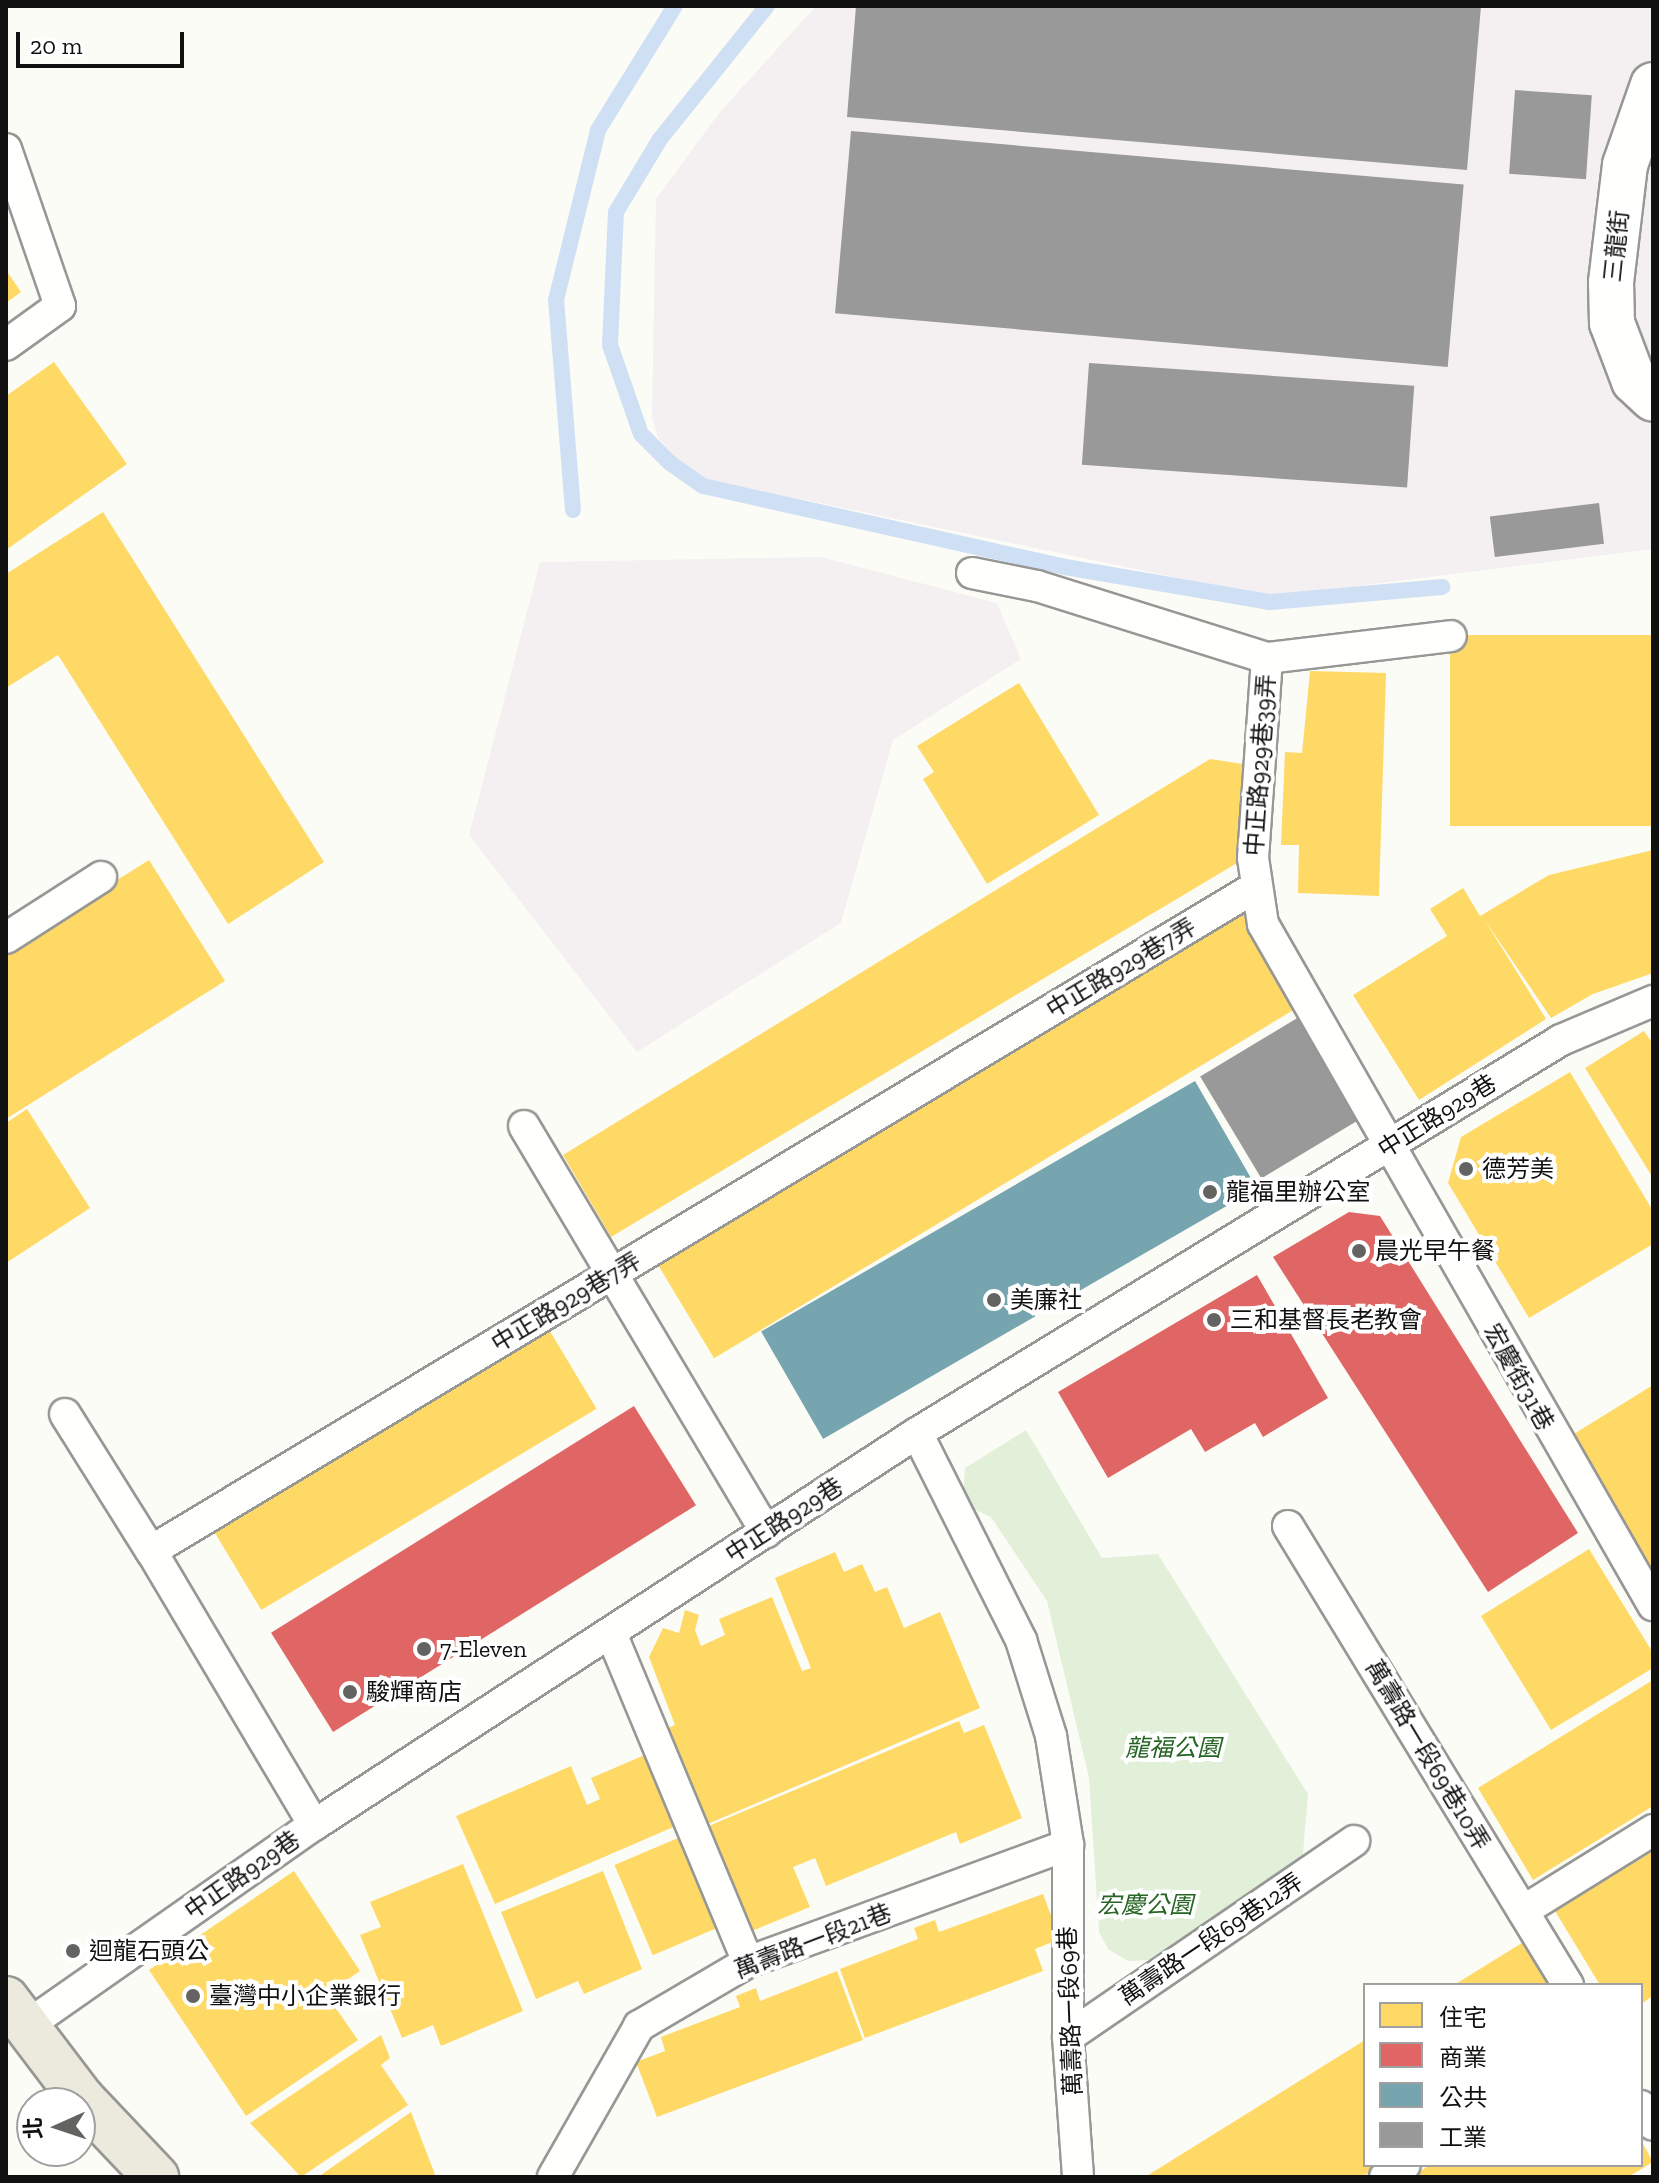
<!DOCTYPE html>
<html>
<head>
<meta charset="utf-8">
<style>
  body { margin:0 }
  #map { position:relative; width:1659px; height:2183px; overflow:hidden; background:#fcfcf7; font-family:"Zilla Slab","Noto Sans TC",serif }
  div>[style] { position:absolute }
  .industrial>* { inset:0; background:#f4f0f2 }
  .green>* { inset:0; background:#e2f0d9 }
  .homes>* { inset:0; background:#ffd966; transform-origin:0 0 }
  .shops>* { inset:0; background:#e06666; transform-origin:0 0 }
  .public>* { inset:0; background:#76a5af; transform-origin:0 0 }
  .industry>* { inset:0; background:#999; transform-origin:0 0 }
  .stream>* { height:16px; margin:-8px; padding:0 8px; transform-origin:8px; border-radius:8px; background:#d0e0f4 }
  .roads { filter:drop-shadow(2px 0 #979795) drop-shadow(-2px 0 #979795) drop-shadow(0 2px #979795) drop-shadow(0 -2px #979795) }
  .service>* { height:30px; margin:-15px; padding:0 15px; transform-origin:15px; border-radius:15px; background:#fffffe }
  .minor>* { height:44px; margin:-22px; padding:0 22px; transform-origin:22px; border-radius:22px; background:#fffffe }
  .primary>* { height:44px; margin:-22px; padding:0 22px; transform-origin:22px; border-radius:22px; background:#ebeadd }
  .dots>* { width:22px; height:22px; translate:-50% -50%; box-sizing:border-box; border:4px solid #fff; border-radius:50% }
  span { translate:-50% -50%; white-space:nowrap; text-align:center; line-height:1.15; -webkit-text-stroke:8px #fff; paint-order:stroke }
  .street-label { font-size:24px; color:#111 }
  .poi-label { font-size:24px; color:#111 }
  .left { translate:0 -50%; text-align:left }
  .park-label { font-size:24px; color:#266524; font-style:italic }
  .frame { position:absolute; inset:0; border:8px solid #111; pointer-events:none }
  .legend { position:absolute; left:1363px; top:1983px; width:280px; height:184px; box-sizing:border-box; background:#fff; border:2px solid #a0a0a0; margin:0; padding:10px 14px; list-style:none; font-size:24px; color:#111 }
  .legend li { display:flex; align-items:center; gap:16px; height:40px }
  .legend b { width:40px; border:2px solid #a0a0a0 }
  .north { position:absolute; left:16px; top:2087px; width:80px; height:80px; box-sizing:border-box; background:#fff; border:2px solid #a0a0a0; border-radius:50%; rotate:267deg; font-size:22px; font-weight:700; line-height:32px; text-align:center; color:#111 }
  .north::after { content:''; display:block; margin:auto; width:28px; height:36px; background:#636362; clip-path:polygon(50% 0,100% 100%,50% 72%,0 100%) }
  .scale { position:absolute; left:16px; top:32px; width:168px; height:36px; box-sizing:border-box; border:4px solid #111; border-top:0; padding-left:10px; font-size:24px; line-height:28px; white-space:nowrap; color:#111; -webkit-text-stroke:6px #fff; paint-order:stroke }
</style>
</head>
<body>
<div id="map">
  <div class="industrial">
    <i style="clip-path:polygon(816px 6px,1653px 6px,1653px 549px,1269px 597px,705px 479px,682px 465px,658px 438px,652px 417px,656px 199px,719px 113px)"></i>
    <i style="clip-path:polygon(821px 557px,997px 603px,1021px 659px,893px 740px,841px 923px,637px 1052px,469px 835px,540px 562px)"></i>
  </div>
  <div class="green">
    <i style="clip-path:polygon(1026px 1430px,1102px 1558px,1158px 1554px,1308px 1794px,1302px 1865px,1150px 1960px,1128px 1961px,1108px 1949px,1099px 1932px,1089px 1778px,1047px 1601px,991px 1517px,963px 1504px,965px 1468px)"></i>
  </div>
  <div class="homes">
    <i style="clip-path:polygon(6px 270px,21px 292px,6px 303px)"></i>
    <i style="clip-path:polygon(54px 362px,127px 464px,6px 550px,6px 396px)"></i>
    <i style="clip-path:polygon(103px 512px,324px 862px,228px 924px,58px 655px,6px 688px,6px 574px)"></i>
    <i style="left:1652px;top:635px;width:191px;height:202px;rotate:90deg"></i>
    <i style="clip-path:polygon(1310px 671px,1386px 673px,1379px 896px,1298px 893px,1299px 845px,1281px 845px,1285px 752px,1302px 753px)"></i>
    <i style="clip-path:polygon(1019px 683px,1099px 815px,987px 884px,923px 779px,934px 772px,917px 746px)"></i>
    <i style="clip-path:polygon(1210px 759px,1243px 764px,1242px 860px,611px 1237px,563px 1155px)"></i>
    <i style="clip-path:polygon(1653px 850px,1653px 973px,1593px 994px,1551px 1018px,1484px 919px,1546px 1019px,1419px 1100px,1353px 995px,1447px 936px,1430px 909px,1463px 888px,1480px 916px,1549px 875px)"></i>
    <i style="clip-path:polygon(149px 860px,225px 981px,6px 1119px,6px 950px)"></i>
    <i style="left:1248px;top:909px;width:110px;height:689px;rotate:59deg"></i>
    <i style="clip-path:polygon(1644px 1031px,1653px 1044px,1653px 1178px,1585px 1068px)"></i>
    <i style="clip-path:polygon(1570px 1072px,1653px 1211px,1653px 1244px,1529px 1318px,1448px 1183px,1461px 1137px)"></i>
    <i style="clip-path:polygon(27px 1109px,90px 1208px,6px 1263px,6px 1123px)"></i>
    <i style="left:545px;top:1323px;width:100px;height:391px;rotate:59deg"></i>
    <i style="clip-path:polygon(1653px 1385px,1653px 1574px,1569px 1437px)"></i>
    <i style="clip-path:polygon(1589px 1549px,1653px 1653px,1653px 1668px,1551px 1730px,1481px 1616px)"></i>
    <i style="clip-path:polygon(835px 1552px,844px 1572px,862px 1564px,875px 1592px,887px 1587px,904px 1628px,940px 1612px,980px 1708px,703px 1826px,663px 1730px,675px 1725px,649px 1657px,663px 1628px,679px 1633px,685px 1610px,699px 1615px,695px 1630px,701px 1646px,725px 1635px,719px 1619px,772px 1597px,802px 1671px,811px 1668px,775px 1578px)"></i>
    <i style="clip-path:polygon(1653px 1680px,1653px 1806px,1533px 1880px,1478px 1788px)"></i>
    <i style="clip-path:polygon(959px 1721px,964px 1733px,984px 1725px,1022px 1818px,960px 1844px,956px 1832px,826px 1886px,815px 1858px,793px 1867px,810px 1907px,747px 1933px,704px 1828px)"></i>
    <i style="clip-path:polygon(647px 1754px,678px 1825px,495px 1904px,456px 1816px,571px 1766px,587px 1805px,600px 1799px,591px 1778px)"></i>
    <i style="left:678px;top:1838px;width:98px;height:69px;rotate:67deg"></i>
    <i style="clip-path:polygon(1653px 1851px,1653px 1996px,1641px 2004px,1641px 1985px,1600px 1985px,1555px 1911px)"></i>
    <i style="clip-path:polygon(463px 1864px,523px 2011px,441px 2046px,433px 2025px,402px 2038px,360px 1935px,381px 1927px,370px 1902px)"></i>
    <i style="clip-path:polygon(294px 1871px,360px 1971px,326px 1994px,358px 2040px,246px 2116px,149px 1970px)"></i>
    <i style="clip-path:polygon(603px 1871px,642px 1969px,584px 1994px,578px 1981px,536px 1999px,501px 1912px)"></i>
    <i style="clip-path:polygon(1043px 1894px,1060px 1939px,1035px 1949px,1043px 1971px,865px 2038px,840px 1969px,918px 1939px,914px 1928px,935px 1920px,939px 1932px)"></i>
    <i style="clip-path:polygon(1525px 1941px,1553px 1985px,1454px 1985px)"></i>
    <i style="clip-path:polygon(837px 1971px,863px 2040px,657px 2117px,636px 2062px,665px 2051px,661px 2037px,740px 2007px,736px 1996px,756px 1988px,760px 2001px)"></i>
    <i style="clip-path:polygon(381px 2035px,390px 2058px,381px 2065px,408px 2105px,301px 2177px,250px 2123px)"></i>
    <i style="clip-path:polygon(1365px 2040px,1365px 2165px,1381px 2165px,1362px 2177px,1145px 2177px)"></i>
    <i style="clip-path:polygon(411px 2112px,436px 2177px,318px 2177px)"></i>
    <i style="clip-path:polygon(1641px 2140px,1653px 2162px,1628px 2177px,1411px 2177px,1430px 2165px,1641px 2165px)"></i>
  </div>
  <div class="shops">
    <i style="clip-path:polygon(1349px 1212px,1380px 1216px,1578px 1533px,1488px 1592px,1273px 1257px)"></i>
    <i style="clip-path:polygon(1257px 1275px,1328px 1398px,1263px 1437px,1255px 1423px,1205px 1452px,1191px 1429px,1108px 1478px,1058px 1392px)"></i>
    <i style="left:634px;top:1406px;width:117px;height:428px;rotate:58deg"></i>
  </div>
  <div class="public">
    <i style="left:1195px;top:1081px;width:124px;height:501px;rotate:60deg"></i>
  </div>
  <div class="industry">
    <i style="clip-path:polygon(856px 6px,1481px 6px,1467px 170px,847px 117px)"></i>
    <i style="left:1515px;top:90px;width:77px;height:84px;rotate:4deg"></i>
    <i style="left:851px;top:131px;width:615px;height:183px;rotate:5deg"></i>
    <i style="left:1089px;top:363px;width:326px;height:102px;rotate:4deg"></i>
    <i style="left:1599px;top:503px;width:41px;height:110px;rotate:83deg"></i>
    <i style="left:1309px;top:1011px;width:119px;height:127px;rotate:59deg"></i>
  </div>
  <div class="stream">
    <i style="left:767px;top:6px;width:171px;rotate:128.8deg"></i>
    <i style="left:660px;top:139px;width:85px;rotate:121.1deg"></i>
    <i style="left:616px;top:212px;width:133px;rotate:92.6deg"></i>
    <i style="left:610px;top:345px;width:94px;rotate:70.8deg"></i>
    <i style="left:641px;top:434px;width:41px;rotate:45deg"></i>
    <i style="left:670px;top:463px;width:40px;rotate:34.9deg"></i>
    <i style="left:703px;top:486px;width:371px;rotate:12.6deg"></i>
    <i style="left:1065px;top:567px;width:208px;rotate:9.7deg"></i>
    <i style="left:1270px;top:602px;width:173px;rotate:-5deg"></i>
    <i style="left:573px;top:510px;width:211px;rotate:-94.6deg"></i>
    <i style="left:556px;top:300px;width:175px;rotate:-76.1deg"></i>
    <i style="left:598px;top:130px;width:146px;rotate:-58.2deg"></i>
  </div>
  <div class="roads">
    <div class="service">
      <i style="left:6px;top:149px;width:166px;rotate:71deg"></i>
      <i style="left:60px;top:306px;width:67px;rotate:144.2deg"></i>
      <i style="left:972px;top:573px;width:66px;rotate:11.3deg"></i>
      <i style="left:1037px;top:586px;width:241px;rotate:17.4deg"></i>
      <i style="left:1267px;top:658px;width:200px;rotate:94deg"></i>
      <i style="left:1253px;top:858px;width:67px;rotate:81.4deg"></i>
      <i style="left:1263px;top:924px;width:785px;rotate:60.2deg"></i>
      <i style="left:1267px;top:658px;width:185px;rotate:-6.8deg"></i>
      <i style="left:6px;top:938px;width:113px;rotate:-32.7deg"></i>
      <i style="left:524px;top:1126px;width:473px;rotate:59.2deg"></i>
      <i style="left:65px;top:1414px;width:162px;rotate:57.9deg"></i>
      <i style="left:917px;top:1433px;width:232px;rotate:63.3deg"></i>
      <i style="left:1021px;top:1640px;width:101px;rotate:72.6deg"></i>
      <i style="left:1051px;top:1736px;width:110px;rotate:81.1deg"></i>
      <i style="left:1068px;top:1845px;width:192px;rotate:90deg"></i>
      <i style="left:1068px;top:2037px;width:140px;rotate:85.9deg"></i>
      <i style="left:1288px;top:1526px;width:538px;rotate:58.62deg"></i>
      <i style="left:611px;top:1633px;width:356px;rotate:67.4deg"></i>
      <i style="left:314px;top:1825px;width:319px;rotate:-120.7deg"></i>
      <i style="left:151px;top:1551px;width:1287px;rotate:-31.01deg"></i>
      <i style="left:1523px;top:1911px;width:153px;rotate:-31.9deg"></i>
      <i style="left:25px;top:2027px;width:353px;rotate:-35deg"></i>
      <i style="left:314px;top:1825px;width:719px;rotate:-33.03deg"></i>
      <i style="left:917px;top:1433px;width:754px;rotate:-31.39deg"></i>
      <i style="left:1561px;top:1040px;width:100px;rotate:-23deg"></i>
      <i style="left:1068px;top:2037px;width:347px;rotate:-34.4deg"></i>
      <i style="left:1641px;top:2106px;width:22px;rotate:58deg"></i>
      <i style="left:553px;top:2177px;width:174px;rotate:-60.3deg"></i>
      <i style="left:639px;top:2026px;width:126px;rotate:-30.4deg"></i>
      <i style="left:748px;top:1962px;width:341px;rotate:-20.1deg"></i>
      <i style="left:1385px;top:2177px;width:23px;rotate:-31deg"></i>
    </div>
    <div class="minor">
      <i style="left:1653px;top:85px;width:85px;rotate:109.3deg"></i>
      <i style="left:1625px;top:165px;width:118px;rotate:96.8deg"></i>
      <i style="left:1611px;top:282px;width:41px;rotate:88.6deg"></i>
      <i style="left:1612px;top:323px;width:62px;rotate:69.2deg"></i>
      <i style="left:1634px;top:381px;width:26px;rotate:43deg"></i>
    </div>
    <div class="primary">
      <i style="left:6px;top:1999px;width:126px;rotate:52.8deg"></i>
      <i style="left:82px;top:2099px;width:108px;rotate:46.5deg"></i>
    </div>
  </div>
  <div class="dots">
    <i style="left:1466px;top:1169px;background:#636362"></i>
    <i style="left:1210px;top:1192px;background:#636362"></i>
    <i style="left:1359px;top:1251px;background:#636362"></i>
    <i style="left:994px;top:1300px;background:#636362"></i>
    <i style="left:1214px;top:1320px;background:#636362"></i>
    <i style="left:424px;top:1649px;background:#636362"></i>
    <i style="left:350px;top:1692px;background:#636362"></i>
    <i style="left:73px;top:1951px;background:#636362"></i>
    <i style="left:193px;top:1996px;background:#636362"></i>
  </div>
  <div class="street-label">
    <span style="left:1616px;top:246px;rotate:-84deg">三龍街</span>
    <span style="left:1260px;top:765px;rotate:-86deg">中正路929巷39弄</span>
    <span style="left:1121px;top:968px;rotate:-31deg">中正路929巷7弄</span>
    <span style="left:1437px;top:1116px;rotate:-32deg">中正路929巷</span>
    <span style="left:566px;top:1302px;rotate:-31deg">中正路929巷7弄</span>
    <span style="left:1519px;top:1377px;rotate:61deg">宏慶街31巷</span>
    <span style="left:784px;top:1520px;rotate:-33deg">中正路929巷</span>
    <span style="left:1428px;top:1755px;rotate:59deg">萬壽路一段69巷10弄</span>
    <span style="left:242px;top:1875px;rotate:-35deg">中正路929巷</span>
    <span style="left:1211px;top:1939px;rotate:-34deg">萬壽路一段69巷12弄</span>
    <span style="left:813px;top:1941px;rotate:-21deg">萬壽路一段21巷</span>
    <span style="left:1070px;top:2011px;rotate:-92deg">萬壽路一段69巷</span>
  </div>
  <div class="poi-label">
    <span class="left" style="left:1482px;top:1169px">德芳美</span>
    <span class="left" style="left:1226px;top:1192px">龍福里辦公室</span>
    <span class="left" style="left:1375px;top:1251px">晨光早午餐</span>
    <span class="left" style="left:1010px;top:1300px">美廉社</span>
    <span class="left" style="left:1230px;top:1320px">三和基督長老教會</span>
    <span class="left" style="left:440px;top:1649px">7-Eleven</span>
    <span class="left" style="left:366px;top:1692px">駿輝商店</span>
    <span class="left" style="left:89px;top:1951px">迴龍石頭公</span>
    <span class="left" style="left:209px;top:1996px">臺灣中小企業銀行</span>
  </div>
  <div class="park-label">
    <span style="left:1173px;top:1748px">龍福公園</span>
    <span style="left:1145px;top:1905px">宏慶公園</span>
  </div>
  <div class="frame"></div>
  <ul class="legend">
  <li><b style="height:22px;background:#ffd966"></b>住宅</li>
  <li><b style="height:22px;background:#e06666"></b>商業</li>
  <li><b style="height:22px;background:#76a5af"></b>公共</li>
  <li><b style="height:22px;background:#999"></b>工業</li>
  </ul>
  <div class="north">北</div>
  <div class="scale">20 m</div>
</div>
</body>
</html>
